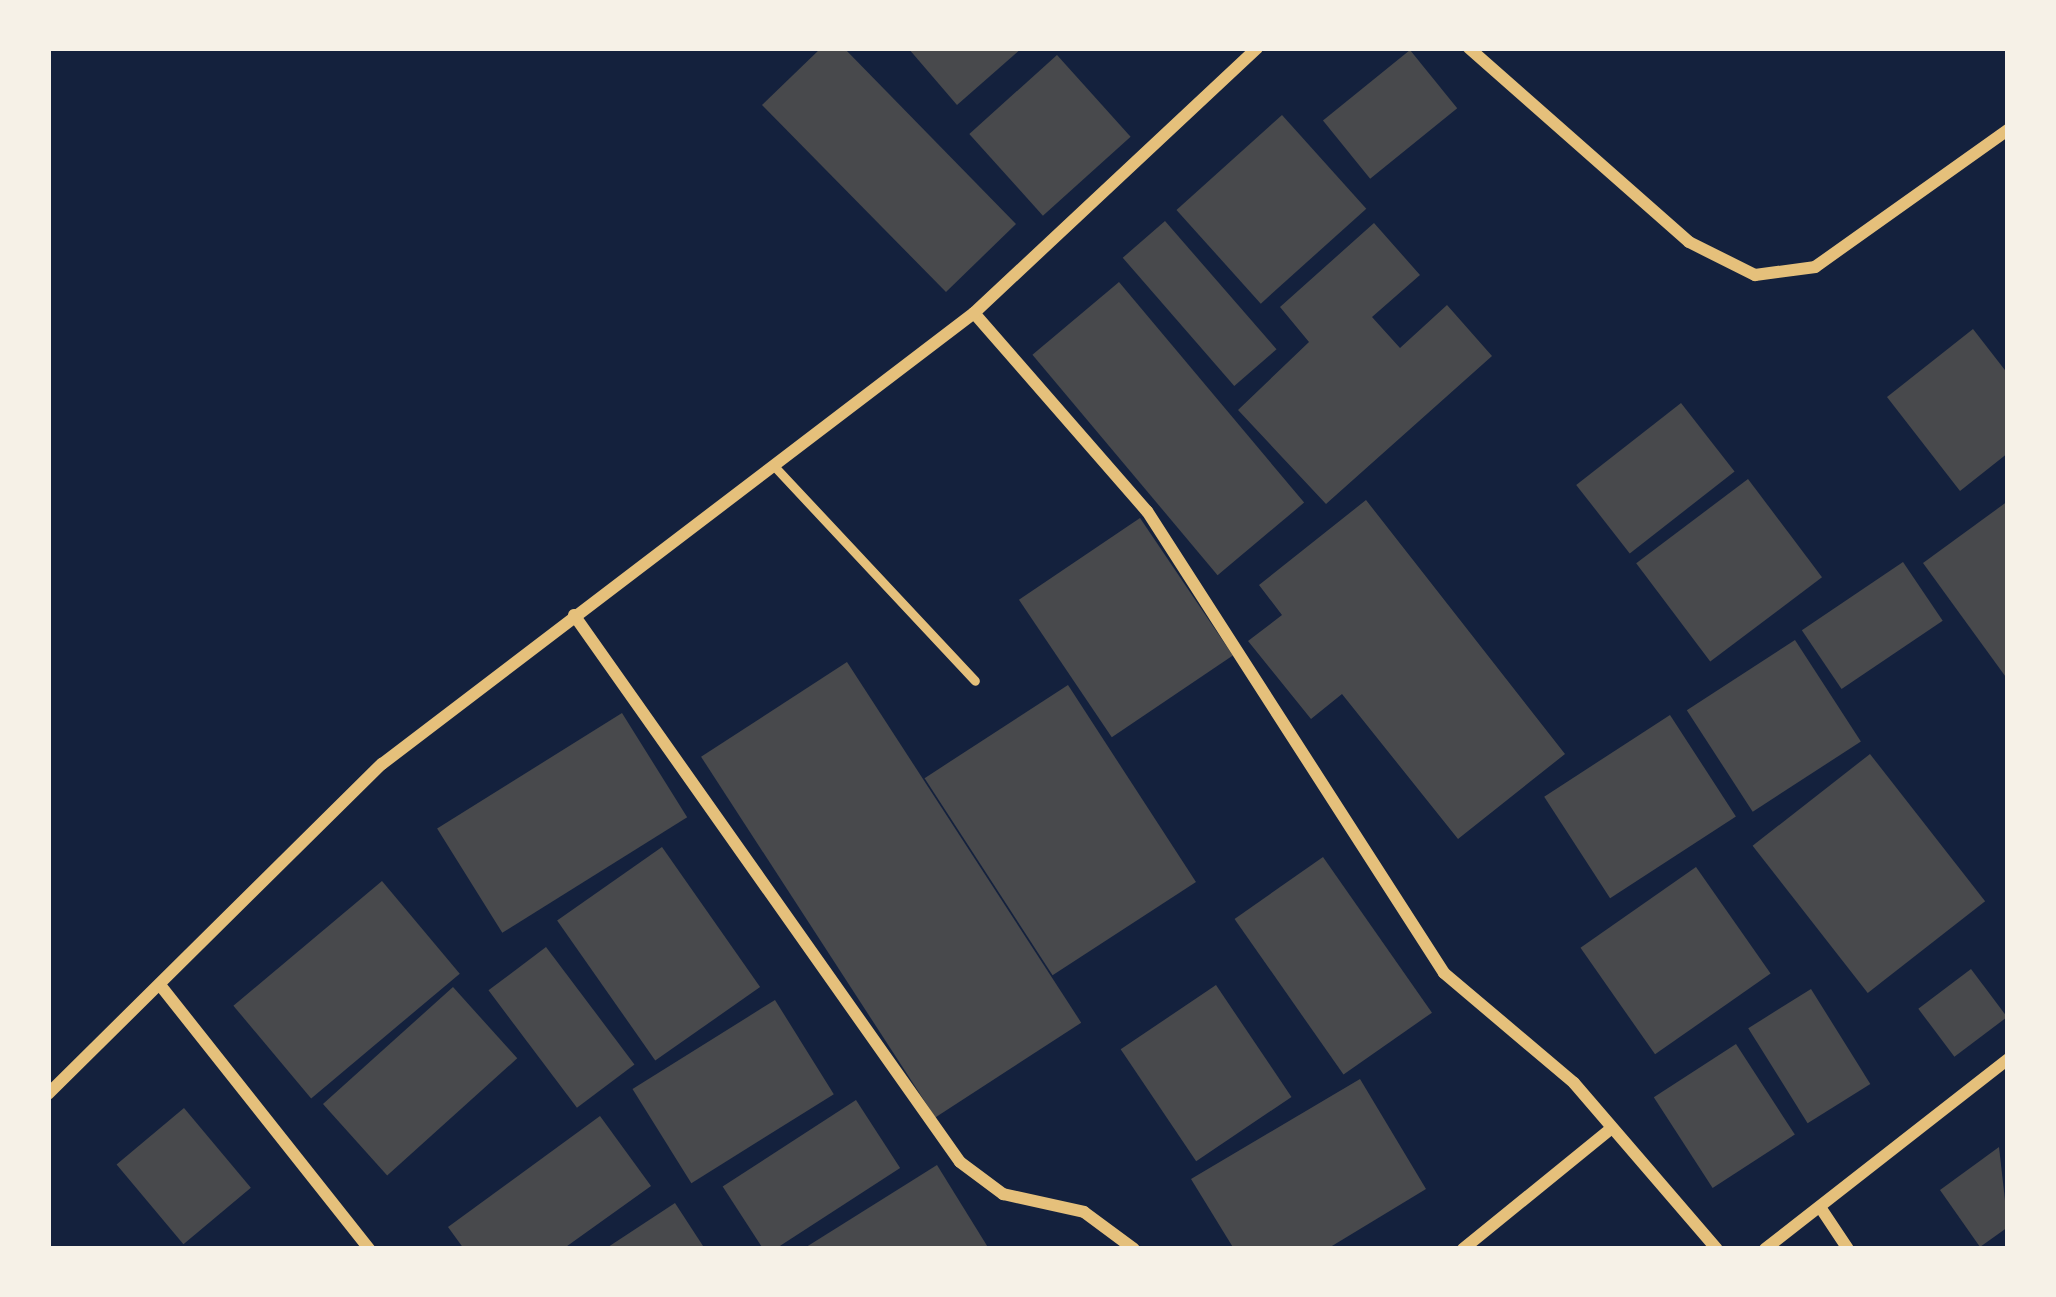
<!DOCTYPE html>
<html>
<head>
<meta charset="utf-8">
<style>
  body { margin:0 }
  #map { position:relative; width:2056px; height:1297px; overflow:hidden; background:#14213d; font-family:"Noto Sans",sans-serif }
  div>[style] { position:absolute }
  .building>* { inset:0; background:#48494c; transform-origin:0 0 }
  .service>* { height:9px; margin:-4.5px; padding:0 4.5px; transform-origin:4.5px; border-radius:4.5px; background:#e5c07b }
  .minor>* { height:12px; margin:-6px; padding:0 6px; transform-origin:6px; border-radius:6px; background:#e5c07b }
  span { translate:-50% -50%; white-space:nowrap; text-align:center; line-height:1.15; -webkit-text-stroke:12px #f6f1e7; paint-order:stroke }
  .frame { position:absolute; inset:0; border:51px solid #f6f1e7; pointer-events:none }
</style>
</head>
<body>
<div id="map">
  <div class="building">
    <i style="clip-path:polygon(821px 48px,844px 48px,1016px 224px,946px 292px,762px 105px)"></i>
    <i style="clip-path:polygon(908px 48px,1022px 48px,957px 105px)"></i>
    <i style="left:1410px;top:50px;width:75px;height:112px;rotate:51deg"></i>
    <i style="left:1057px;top:55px;width:110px;height:118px;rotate:48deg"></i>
    <i style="left:1282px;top:115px;width:126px;height:142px;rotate:48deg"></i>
    <i style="left:1165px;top:221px;width:170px;height:56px;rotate:49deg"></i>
    <i style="clip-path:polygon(1374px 223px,1420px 275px,1372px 317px,1400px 348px,1447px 305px,1492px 356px,1326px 504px,1238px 410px,1309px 342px,1280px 307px)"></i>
    <i style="left:1119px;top:282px;width:288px;height:113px;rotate:50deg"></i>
    <i style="clip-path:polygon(1973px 329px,2008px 374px,2008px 453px,1960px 491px,1887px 397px)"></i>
    <i style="left:1681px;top:403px;width:87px;height:133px;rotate:52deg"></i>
    <i style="left:1748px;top:479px;width:123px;height:140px;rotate:53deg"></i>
    <i style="clip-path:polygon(1366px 500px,1565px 754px,1458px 839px,1342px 694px,1311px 719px,1248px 641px,1282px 615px,1259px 585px)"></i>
    <i style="clip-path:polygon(2008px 501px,2008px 680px,1923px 563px)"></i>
    <i style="left:1140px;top:518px;width:166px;height:146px;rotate:56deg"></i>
    <i style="left:1903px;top:562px;width:71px;height:122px;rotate:56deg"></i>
    <i style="left:1795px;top:640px;width:121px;height:129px;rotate:57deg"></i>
    <i style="left:847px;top:662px;width:430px;height:174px;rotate:57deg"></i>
    <i style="left:1068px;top:685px;width:235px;height:171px;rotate:57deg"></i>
    <i style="left:622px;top:713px;width:123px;height:218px;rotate:58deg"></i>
    <i style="left:1670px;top:715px;width:121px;height:150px;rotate:57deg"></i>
    <i style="left:1870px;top:754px;width:187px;height:149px;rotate:52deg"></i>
    <i style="left:662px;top:847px;width:171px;height:128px;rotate:55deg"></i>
    <i style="left:1323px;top:857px;width:190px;height:108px;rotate:55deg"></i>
    <i style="left:1696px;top:867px;width:130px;height:141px;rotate:55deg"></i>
    <i style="left:382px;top:881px;width:121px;height:194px;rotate:50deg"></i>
    <i style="left:546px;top:947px;width:147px;height:72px;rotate:53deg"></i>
    <i style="left:1971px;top:969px;width:60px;height:66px;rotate:53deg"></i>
    <i style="left:1216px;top:985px;width:135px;height:115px;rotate:56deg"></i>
    <i style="left:453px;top:987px;width:96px;height:175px;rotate:48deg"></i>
    <i style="left:1811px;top:989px;width:112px;height:74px;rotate:58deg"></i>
    <i style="left:775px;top:1000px;width:111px;height:168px;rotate:58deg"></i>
    <i style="left:1736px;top:1044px;width:108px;height:98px;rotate:57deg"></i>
    <i style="clip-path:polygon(1360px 1079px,1426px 1189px,1327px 1249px,1234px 1249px,1191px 1179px)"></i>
    <i style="left:856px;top:1100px;width:81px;height:159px;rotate:57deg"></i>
    <i style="left:184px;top:1108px;width:104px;height:88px;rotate:50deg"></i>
    <i style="clip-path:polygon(600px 1116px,651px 1186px,563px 1249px,464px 1249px,448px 1227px)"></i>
    <i style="clip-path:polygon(1999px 1147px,2008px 1227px,1980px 1247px,1940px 1190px)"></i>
    <i style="clip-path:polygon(937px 1165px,989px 1249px,803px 1249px)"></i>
    <i style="clip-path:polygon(675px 1203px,705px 1249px,605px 1249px)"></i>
  </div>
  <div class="service">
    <i style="left:774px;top:466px;width:294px;rotate:46.9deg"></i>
  </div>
  <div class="minor">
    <i style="left:1469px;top:48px;width:293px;rotate:41.4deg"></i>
    <i style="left:1689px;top:242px;width:74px;rotate:26.6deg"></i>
    <i style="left:1755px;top:275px;width:61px;rotate:-7.6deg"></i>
    <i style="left:1815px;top:267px;width:237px;rotate:-35.4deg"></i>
    <i style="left:974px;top:313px;width:263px;rotate:48.9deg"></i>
    <i style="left:1147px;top:511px;width:549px;rotate:57.26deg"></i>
    <i style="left:1444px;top:973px;width:170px;rotate:40.2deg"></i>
    <i style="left:1574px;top:1083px;width:219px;rotate:49.3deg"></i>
    <i style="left:574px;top:615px;width:669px;rotate:54.79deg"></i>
    <i style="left:960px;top:1162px;width:54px;rotate:36.7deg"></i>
    <i style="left:1003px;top:1194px;width:83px;rotate:12.5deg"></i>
    <i style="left:1084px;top:1212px;width:62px;rotate:36.5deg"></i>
    <i style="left:160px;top:985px;width:337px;rotate:51.6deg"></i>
    <i style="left:48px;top:1094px;width:470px;rotate:-44.7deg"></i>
    <i style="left:382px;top:764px;width:744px;rotate:-37.3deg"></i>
    <i style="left:974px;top:313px;width:388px;rotate:-43.1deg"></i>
    <i style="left:1820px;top:1207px;width:50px;rotate:56.3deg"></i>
    <i style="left:1463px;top:1249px;width:192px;rotate:-39.1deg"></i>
    <i style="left:1765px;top:1249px;width:308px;rotate:-38deg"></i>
  </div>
  <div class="frame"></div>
</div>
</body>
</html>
